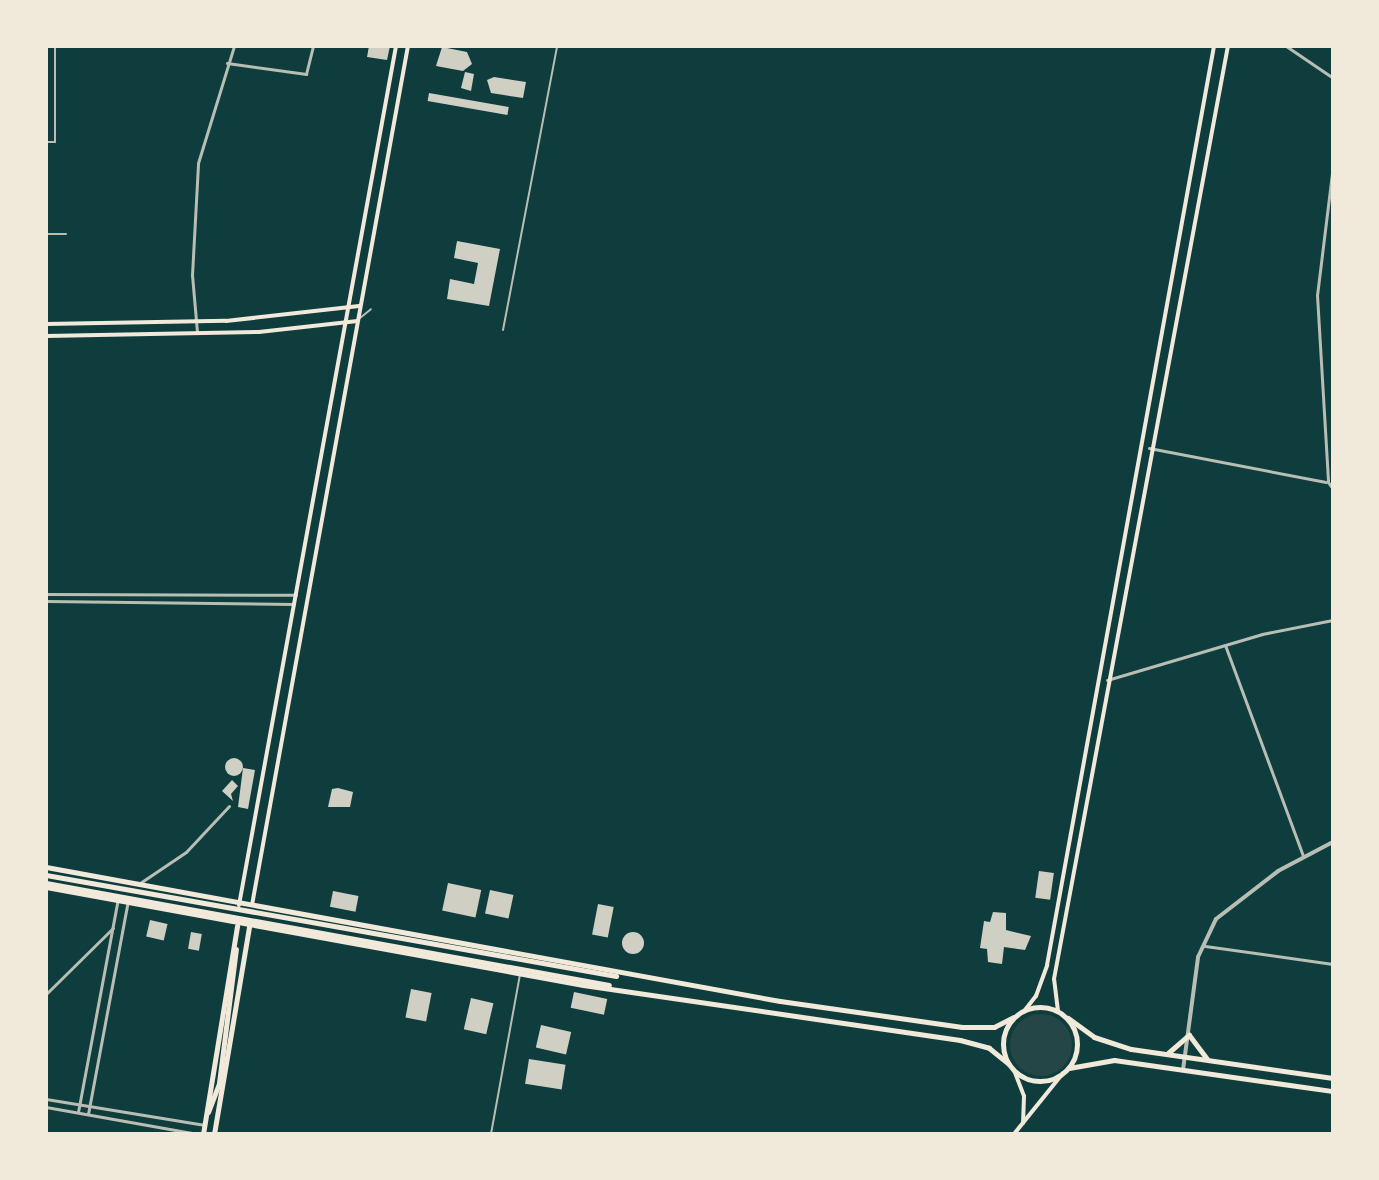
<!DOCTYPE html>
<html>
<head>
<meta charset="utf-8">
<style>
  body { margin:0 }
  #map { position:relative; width:1379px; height:1180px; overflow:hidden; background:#0f3d3e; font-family:Spectral,serif }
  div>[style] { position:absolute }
  .green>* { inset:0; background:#244646 }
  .round { border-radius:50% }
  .building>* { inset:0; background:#cfcfc3; transform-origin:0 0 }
  .service>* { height:2px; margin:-1px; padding:0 1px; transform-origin:1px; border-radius:1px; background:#b8beb3 }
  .minor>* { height:3px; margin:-1.5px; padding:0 1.5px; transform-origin:1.5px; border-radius:1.5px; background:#b8beb3 }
  .tertiary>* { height:4px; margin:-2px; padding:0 2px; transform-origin:2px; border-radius:2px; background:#b8beb3 }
  .secondary>* { height:4px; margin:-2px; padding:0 2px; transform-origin:2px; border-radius:2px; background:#f1e9da }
  .primary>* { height:5px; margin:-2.5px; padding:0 2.5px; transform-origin:2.5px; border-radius:2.5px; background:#f1e9da }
  .primary>.ring { margin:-2.5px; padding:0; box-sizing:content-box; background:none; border:5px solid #f1e9da; border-radius:50% }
  span { translate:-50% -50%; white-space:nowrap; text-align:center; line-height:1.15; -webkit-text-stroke:7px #f1e9da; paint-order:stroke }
  .frame { position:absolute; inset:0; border:48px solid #f1e9da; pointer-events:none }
</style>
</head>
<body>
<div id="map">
  <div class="green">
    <i class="round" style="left:1010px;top:1014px;width:62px;height:62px"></i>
  </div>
  <div class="building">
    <i style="clip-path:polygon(369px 46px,390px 46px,387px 60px,367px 57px)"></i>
    <i style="clip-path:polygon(442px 47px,467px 52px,472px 64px,463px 71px,436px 66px)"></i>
    <i style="clip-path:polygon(465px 72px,474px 74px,471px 91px,461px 88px)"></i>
    <i style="clip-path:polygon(494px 77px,526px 82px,523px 98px,491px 93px,487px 80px)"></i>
    <i style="left:429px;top:93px;width:81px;height:8px;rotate:10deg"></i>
    <i style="clip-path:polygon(457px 241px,500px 249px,489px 306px,447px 299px,450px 279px,474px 284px,478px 263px,454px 258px)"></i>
    <i class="round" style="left:225px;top:758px;width:18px;height:18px"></i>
    <i style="clip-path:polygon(243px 768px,255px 770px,248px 809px,238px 807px)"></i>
    <i style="clip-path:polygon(232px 780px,238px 786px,231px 794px,233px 801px,222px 791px)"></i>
    <i style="clip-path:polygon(338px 788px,353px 792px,350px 807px,328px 807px,332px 789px)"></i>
    <i style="left:1039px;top:871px;width:15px;height:27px;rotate:8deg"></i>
    <i style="left:448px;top:883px;width:34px;height:28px;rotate:12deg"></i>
    <i style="left:490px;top:890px;width:24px;height:24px;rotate:12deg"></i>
    <i style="left:333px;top:891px;width:26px;height:16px;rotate:11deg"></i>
    <i style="left:598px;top:904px;width:16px;height:31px;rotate:11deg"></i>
    <i style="clip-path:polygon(993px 912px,1006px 913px,1006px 930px,1031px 936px,1025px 950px,1004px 947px,1002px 964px,988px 962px,987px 949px,980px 948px,984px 921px,990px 922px)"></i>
    <i style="left:150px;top:920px;width:18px;height:17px;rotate:13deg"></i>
    <i style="left:191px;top:932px;width:11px;height:17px;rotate:10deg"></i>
    <i class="round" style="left:622px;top:932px;width:22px;height:22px"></i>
    <i style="left:411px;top:989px;width:21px;height:29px;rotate:11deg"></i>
    <i style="left:574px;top:992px;width:34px;height:16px;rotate:12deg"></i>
    <i style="left:471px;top:998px;width:23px;height:32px;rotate:13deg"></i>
    <i style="left:541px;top:1025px;width:31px;height:23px;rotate:13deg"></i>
    <i style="left:529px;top:1059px;width:37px;height:25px;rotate:9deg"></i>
  </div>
  <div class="service">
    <i style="left:46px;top:47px;width:3px;rotate:-18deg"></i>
    <i style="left:46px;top:142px;width:9px"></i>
    <i style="left:55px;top:142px;width:96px;rotate:-90deg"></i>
    <i style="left:46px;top:234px;width:20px"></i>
    <i style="left:360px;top:318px;width:14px;rotate:-39deg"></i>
    <i style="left:503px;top:330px;width:289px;rotate:-79.2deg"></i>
    <i style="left:491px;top:1134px;width:162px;rotate:-79.7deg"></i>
  </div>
  <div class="minor">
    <i style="left:1286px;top:46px;width:57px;rotate:34.2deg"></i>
    <i style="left:227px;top:63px;width:80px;rotate:7.9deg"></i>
    <i style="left:306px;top:74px;width:29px;rotate:-76deg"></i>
    <i style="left:1333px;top:165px;width:131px;rotate:97deg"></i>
    <i style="left:1317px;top:295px;width:187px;rotate:86.6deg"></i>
    <i style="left:1328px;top:482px;width:9px;rotate:54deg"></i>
    <i style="left:197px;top:332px;width:57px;rotate:-95deg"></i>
    <i style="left:192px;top:275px;width:112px;rotate:-86.9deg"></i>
    <i style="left:198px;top:163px;width:122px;rotate:-72.9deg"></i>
    <i style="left:1149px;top:448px;width:180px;rotate:10.9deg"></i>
    <i style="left:46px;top:594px;width:250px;rotate:0.2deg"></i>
    <i style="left:46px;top:601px;width:248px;rotate:0.7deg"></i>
    <i style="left:1225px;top:645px;width:225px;rotate:69.7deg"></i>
    <i style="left:1107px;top:680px;width:162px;rotate:-16.5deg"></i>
    <i style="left:1262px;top:634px;width:72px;rotate:-11.2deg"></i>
    <i style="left:140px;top:883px;width:55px;rotate:-34deg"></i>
    <i style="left:186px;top:852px;width:63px;rotate:-46.9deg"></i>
    <i style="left:1205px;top:946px;width:129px;rotate:8deg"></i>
    <i style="left:46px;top:994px;width:94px;rotate:-44.6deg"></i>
    <i style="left:46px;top:1099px;width:161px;rotate:9.3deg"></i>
    <i style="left:46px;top:1107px;width:154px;rotate:10.1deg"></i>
    <i style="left:78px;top:1112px;width:213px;rotate:-79.4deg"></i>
    <i style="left:88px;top:1114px;width:213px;rotate:-79.4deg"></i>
  </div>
  <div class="tertiary">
    <i style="left:1183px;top:1070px;width:114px;rotate:-82.4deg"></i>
    <i style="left:1198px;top:957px;width:42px;rotate:-64.7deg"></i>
    <i style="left:1216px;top:919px;width:78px;rotate:-37.7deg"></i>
    <i style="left:1278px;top:871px;width:62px;rotate:-27.8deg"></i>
  </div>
  <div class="secondary">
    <i style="left:46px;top:324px;width:180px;rotate:-1deg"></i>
    <i style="left:226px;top:321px;width:134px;rotate:-6.4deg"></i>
    <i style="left:46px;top:336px;width:213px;rotate:-1.1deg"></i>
    <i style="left:259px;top:332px;width:99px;rotate:-6.4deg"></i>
    <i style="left:239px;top:905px;width:873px;rotate:-79.64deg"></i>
    <i style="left:252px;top:905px;width:873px;rotate:-79.71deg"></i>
    <i style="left:1025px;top:1010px;width:18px;rotate:-52deg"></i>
    <i style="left:1036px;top:996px;width:33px;rotate:-70deg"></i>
    <i style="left:1047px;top:965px;width:934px;rotate:-79.7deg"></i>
    <i style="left:1058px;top:1011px;width:32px;rotate:-97deg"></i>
    <i style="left:1054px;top:979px;width:949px;rotate:-79.44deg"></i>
    <i style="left:1014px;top:1070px;width:28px;rotate:69deg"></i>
    <i style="left:1024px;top:1096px;width:27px;rotate:92deg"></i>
    <i style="left:1014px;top:1134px;width:78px;rotate:-51.2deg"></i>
  </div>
  <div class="primary">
    <i style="left:46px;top:867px;width:746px;rotate:10.35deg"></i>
    <i style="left:780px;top:1001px;width:184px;rotate:8.1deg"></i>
    <i style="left:962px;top:1027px;width:32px"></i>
    <i style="left:994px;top:1027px;width:22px;rotate:-27deg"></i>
    <i style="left:46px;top:875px;width:579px;rotate:10.05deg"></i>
    <i style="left:46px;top:883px;width:572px;rotate:10.27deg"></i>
    <i style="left:46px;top:887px;width:546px;rotate:10.34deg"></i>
    <i style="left:583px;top:985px;width:381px;rotate:8.3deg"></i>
    <i style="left:960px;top:1040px;width:30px;rotate:15deg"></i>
    <i style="left:989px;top:1048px;width:26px;rotate:39deg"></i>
    <i class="ring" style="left:1003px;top:1007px;width:69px;height:69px"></i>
    <i style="left:1068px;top:1018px;width:32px;rotate:36deg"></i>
    <i style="left:1094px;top:1037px;width:39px;rotate:18deg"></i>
    <i style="left:1131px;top:1049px;width:204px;rotate:8.2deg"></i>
    <i style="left:1168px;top:1053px;width:28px;rotate:-41deg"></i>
    <i style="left:1189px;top:1035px;width:30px;rotate:53deg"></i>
    <i style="left:1069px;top:1068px;width:46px;rotate:-10.1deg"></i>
    <i style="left:1114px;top:1060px;width:221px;rotate:8.1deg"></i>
    <i style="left:208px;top:1112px;width:31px;rotate:-69deg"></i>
    <i style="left:219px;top:1083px;width:135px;rotate:-82.8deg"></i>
    <i style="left:203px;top:1134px;width:211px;rotate:-80.7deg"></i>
    <i style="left:214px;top:1134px;width:211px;rotate:-80.4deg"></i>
  </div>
  <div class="frame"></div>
</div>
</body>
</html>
